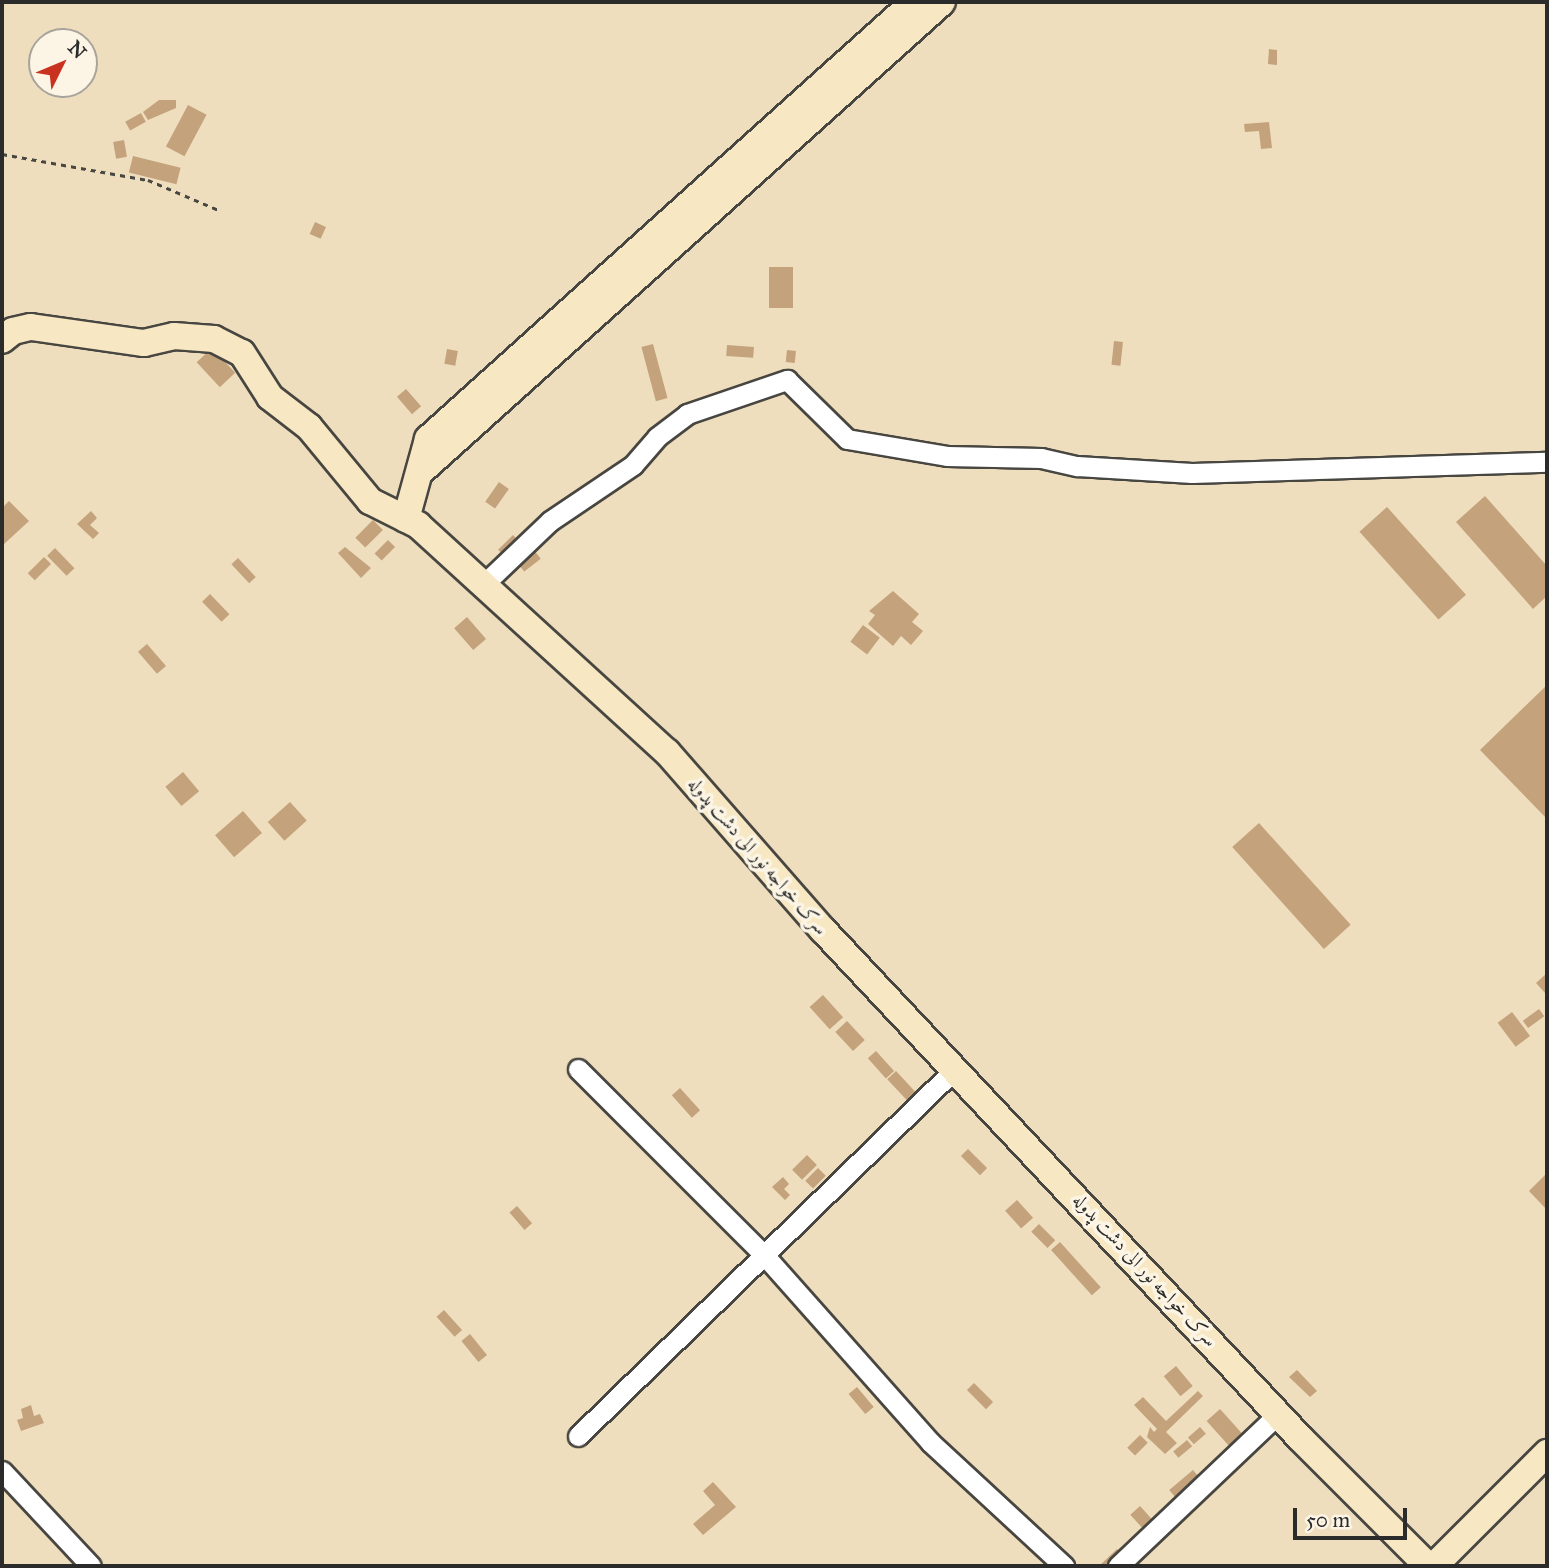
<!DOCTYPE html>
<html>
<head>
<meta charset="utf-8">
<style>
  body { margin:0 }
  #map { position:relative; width:1549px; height:1568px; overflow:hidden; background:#eedebd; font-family:"IM FELL Great Primer",Amiri,serif }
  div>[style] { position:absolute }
  .building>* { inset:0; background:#c3a27c; transform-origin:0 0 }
  .path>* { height:2.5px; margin-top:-1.25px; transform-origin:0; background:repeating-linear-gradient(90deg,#484641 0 5px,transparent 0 10px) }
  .roads { filter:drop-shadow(2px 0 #484641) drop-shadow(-2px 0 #484641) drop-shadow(0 2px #484641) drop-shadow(0 -2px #484641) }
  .street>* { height:19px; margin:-9.5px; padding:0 9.5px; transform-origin:9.5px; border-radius:9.5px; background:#fff }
  .secondary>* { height:26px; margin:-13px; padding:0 13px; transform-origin:13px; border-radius:13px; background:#f7e8c3 }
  span { translate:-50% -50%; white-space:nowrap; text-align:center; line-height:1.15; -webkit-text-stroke:7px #fcf5e5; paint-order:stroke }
  .street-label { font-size:19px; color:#2b2b2b }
  .frame { position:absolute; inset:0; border:4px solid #2b2b2b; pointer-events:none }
  .north { position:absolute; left:28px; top:28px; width:70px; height:70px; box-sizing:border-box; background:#fcf5e5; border:2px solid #a8a49b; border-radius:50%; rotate:47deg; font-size:19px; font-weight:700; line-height:28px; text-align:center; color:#2b2b2b }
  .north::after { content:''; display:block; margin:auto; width:24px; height:32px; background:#c8321e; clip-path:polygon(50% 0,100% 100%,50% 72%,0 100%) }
  .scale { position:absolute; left:1293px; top:1508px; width:114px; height:32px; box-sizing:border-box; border:4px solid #2b2b2b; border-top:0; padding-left:9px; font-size:21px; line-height:24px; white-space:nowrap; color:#2b2b2b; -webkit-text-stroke:5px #fcf5e5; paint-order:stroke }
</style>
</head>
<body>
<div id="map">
  <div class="building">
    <i style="clip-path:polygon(1269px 49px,1277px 50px,1277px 65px,1268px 64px)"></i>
    <i style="clip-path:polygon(159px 100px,176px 100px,176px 108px,148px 120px,143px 112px)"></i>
    <i style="left:188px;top:105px;width:21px;height:47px;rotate:28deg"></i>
    <i style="left:141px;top:113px;width:10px;height:18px;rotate:61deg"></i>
    <i style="clip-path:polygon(1269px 122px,1272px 148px,1261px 149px,1259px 131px,1245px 132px,1244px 124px)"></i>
    <i style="left:124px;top:140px;width:17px;height:11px;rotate:80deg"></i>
    <i style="left:133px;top:156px;width:49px;height:17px;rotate:14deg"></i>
    <i style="left:315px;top:222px;width:12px;height:13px;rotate:24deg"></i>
    <i style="left:769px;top:267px;width:24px;height:41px"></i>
    <i style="left:1114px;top:341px;width:9px;height:24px;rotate:6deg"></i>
    <i style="left:653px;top:344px;width:56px;height:12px;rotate:75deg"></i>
    <i style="left:727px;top:345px;width:27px;height:11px;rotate:4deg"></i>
    <i style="left:212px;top:348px;width:34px;height:21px;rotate:47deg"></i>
    <i style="left:447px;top:349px;width:11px;height:15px;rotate:10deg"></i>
    <i style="left:787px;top:350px;width:9px;height:12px;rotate:6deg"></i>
    <i style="left:406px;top:389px;width:23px;height:12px;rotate:49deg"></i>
    <i style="left:499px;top:482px;width:12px;height:24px;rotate:35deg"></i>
    <i style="clip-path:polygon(1485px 496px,1547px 566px,1547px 596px,1533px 609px,1456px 522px)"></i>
    <i style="clip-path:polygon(9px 501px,29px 521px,3px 545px,2px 508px)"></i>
    <i style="left:1387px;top:507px;width:118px;height:37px;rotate:48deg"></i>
    <i style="clip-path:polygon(91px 511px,97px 518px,90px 525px,99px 533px,93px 539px,77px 524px)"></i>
    <i style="left:373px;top:520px;width:14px;height:25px;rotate:45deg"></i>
    <i style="left:513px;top:535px;width:10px;height:21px;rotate:45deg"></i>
    <i style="left:388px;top:540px;width:10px;height:19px;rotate:45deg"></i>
    <i style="clip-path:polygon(345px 547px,371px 568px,361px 578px,338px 553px)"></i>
    <i style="left:55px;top:548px;width:28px;height:11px;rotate:46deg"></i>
    <i style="left:534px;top:550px;width:11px;height:21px;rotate:52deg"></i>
    <i style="left:44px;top:557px;width:10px;height:23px;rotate:45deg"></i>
    <i style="left:238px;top:558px;width:26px;height:9px;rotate:47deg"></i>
    <i style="clip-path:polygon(893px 591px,919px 614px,912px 622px,923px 631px,911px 645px,901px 636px,893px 646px,868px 624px,875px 615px,869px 611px)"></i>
    <i style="left:210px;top:594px;width:28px;height:11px;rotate:46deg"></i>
    <i style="left:467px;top:617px;width:29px;height:17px;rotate:49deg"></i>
    <i style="left:863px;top:625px;width:21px;height:21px;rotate:37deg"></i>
    <i style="left:147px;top:644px;width:29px;height:12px;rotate:49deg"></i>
    <i style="clip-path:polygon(1547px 685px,1547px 819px,1480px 750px)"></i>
    <i style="left:183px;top:772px;width:25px;height:23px;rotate:50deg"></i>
    <i style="left:290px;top:802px;width:25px;height:30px;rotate:48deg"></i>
    <i style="left:243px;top:811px;width:29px;height:37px;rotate:49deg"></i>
    <i style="left:1259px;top:823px;width:137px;height:36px;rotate:48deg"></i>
    <i style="clip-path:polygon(1547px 973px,1547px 992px,1546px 994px,1536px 983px)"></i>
    <i style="left:823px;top:995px;width:30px;height:18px;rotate:48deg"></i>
    <i style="left:1539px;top:1009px;width:9px;height:20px;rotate:54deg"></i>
    <i style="left:1512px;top:1012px;width:30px;height:18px;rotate:53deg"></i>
    <i style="left:847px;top:1021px;width:26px;height:16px;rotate:47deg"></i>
    <i style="left:876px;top:1051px;width:27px;height:11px;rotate:48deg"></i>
    <i style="left:896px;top:1071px;width:33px;height:12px;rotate:47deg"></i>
    <i style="left:680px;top:1088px;width:30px;height:11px;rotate:48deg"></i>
    <i style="left:968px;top:1149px;width:27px;height:10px;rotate:45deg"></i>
    <i style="left:807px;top:1155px;width:14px;height:21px;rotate:45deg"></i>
    <i style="left:818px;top:1168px;width:11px;height:18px;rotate:45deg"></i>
    <i style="clip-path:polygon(1547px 1173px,1547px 1210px,1529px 1191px)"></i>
    <i style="clip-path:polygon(783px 1177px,789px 1184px,784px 1189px,790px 1195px,785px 1200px,772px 1187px)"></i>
    <i style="left:1017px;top:1200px;width:24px;height:16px;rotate:48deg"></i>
    <i style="left:517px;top:1206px;width:23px;height:10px;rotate:49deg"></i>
    <i style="left:1039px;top:1224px;width:23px;height:11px;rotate:45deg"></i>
    <i style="left:1060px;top:1242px;width:61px;height:12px;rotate:48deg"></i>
    <i style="left:444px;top:1310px;width:27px;height:10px;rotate:48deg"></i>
    <i style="left:470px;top:1334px;width:27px;height:11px;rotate:51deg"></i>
    <i style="left:1176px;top:1366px;width:26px;height:16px;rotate:50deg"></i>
    <i style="clip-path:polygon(1297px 1370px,1317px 1391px,1310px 1397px,1289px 1377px)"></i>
    <i style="left:974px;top:1383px;width:27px;height:10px;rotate:45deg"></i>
    <i style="left:857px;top:1387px;width:26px;height:11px;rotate:50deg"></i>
    <i style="clip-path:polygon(1198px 1391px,1203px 1396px,1166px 1432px,1177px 1443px,1165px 1454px,1147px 1437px,1150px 1427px,1154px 1432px,1157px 1429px,1134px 1405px,1143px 1397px,1166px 1421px)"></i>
    <i style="clip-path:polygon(31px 1405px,34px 1416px,40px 1414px,44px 1423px,21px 1431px,17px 1420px,23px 1418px,21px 1409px)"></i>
    <i style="left:1220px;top:1409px;width:43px;height:18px;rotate:48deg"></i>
    <i style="left:1200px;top:1427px;width:9px;height:16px;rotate:49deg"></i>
    <i style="left:1140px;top:1435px;width:11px;height:18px;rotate:45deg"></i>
    <i style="left:1187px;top:1440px;width:8px;height:18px;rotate:50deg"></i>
    <i style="left:1193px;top:1470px;width:16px;height:31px;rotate:50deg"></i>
    <i style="clip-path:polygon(713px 1482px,736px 1507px,703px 1535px,693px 1524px,715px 1505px,703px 1491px)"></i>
    <i style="left:1140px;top:1506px;width:27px;height:13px;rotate:48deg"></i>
    <i style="clip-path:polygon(1117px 1549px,1123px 1556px,1112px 1566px,1099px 1566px)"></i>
  </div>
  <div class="path">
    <i style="left:2px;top:154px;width:148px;rotate:10.1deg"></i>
    <i style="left:148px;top:180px;width:79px;rotate:23deg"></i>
  </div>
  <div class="roads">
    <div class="street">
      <i style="left:485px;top:583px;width:90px;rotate:-43.6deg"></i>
      <i style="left:550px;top:521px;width:100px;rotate:-34deg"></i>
      <i style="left:633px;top:465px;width:37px;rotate:-49deg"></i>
      <i style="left:657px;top:437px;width:38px;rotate:-37deg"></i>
      <i style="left:687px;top:414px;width:106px;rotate:-18.8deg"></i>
      <i style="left:787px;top:380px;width:84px;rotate:44.5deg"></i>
      <i style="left:847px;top:439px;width:101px;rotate:9.6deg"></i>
      <i style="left:947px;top:456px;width:94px;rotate:1.2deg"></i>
      <i style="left:1041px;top:458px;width:37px;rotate:13deg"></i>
      <i style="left:1077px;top:466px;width:115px;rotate:3.5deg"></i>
      <i style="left:1192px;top:473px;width:355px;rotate:-1.8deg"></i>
      <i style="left:578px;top:1069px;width:264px;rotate:45deg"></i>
      <i style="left:765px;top:1256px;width:249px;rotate:48.4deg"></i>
      <i style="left:930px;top:1442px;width:183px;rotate:42.8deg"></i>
      <i style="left:578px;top:1436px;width:526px;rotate:-44.23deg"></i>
      <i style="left:2px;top:1471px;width:130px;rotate:46.9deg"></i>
      <i style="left:1118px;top:1566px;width:221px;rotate:-43.5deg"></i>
    </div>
    <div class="secondary">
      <i style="left:2px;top:340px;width:14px;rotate:-39deg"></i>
      <i style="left:13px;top:331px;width:18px;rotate:-13deg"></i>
      <i style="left:31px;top:327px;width:114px;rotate:8.1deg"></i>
      <i style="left:144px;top:343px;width:31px;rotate:-13deg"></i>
      <i style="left:174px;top:336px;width:40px;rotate:4.3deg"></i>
      <i style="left:214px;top:339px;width:31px;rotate:27deg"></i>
      <i style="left:242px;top:353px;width:52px;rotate:57.5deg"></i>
      <i style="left:270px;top:397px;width:49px;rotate:37.6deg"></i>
      <i style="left:309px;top:427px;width:96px;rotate:50.5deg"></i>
      <i style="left:370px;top:501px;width:54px;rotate:26.6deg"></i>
      <i style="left:418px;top:525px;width:337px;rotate:42.4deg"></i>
      <i style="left:667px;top:752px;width:237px;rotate:48.8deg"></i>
      <i style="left:823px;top:930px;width:697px;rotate:46.8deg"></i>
      <i style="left:1300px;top:1438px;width:181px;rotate:45deg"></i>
      <i style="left:420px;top:472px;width:702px;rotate:-42deg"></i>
      <i style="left:406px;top:519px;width:83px;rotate:-74.6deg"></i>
      <i style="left:428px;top:439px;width:654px;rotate:-41.96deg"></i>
      <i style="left:1434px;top:1566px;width:160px;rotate:-45deg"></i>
    </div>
  </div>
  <div class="street-label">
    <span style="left:758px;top:856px;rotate:49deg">سرک خواجه نور الی دشت پدوله</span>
    <span style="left:1145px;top:1270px;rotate:47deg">سرک خواجه نور الی دشت پدوله</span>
  </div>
  <div class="frame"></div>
  <div class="north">N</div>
  <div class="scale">50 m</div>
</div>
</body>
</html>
